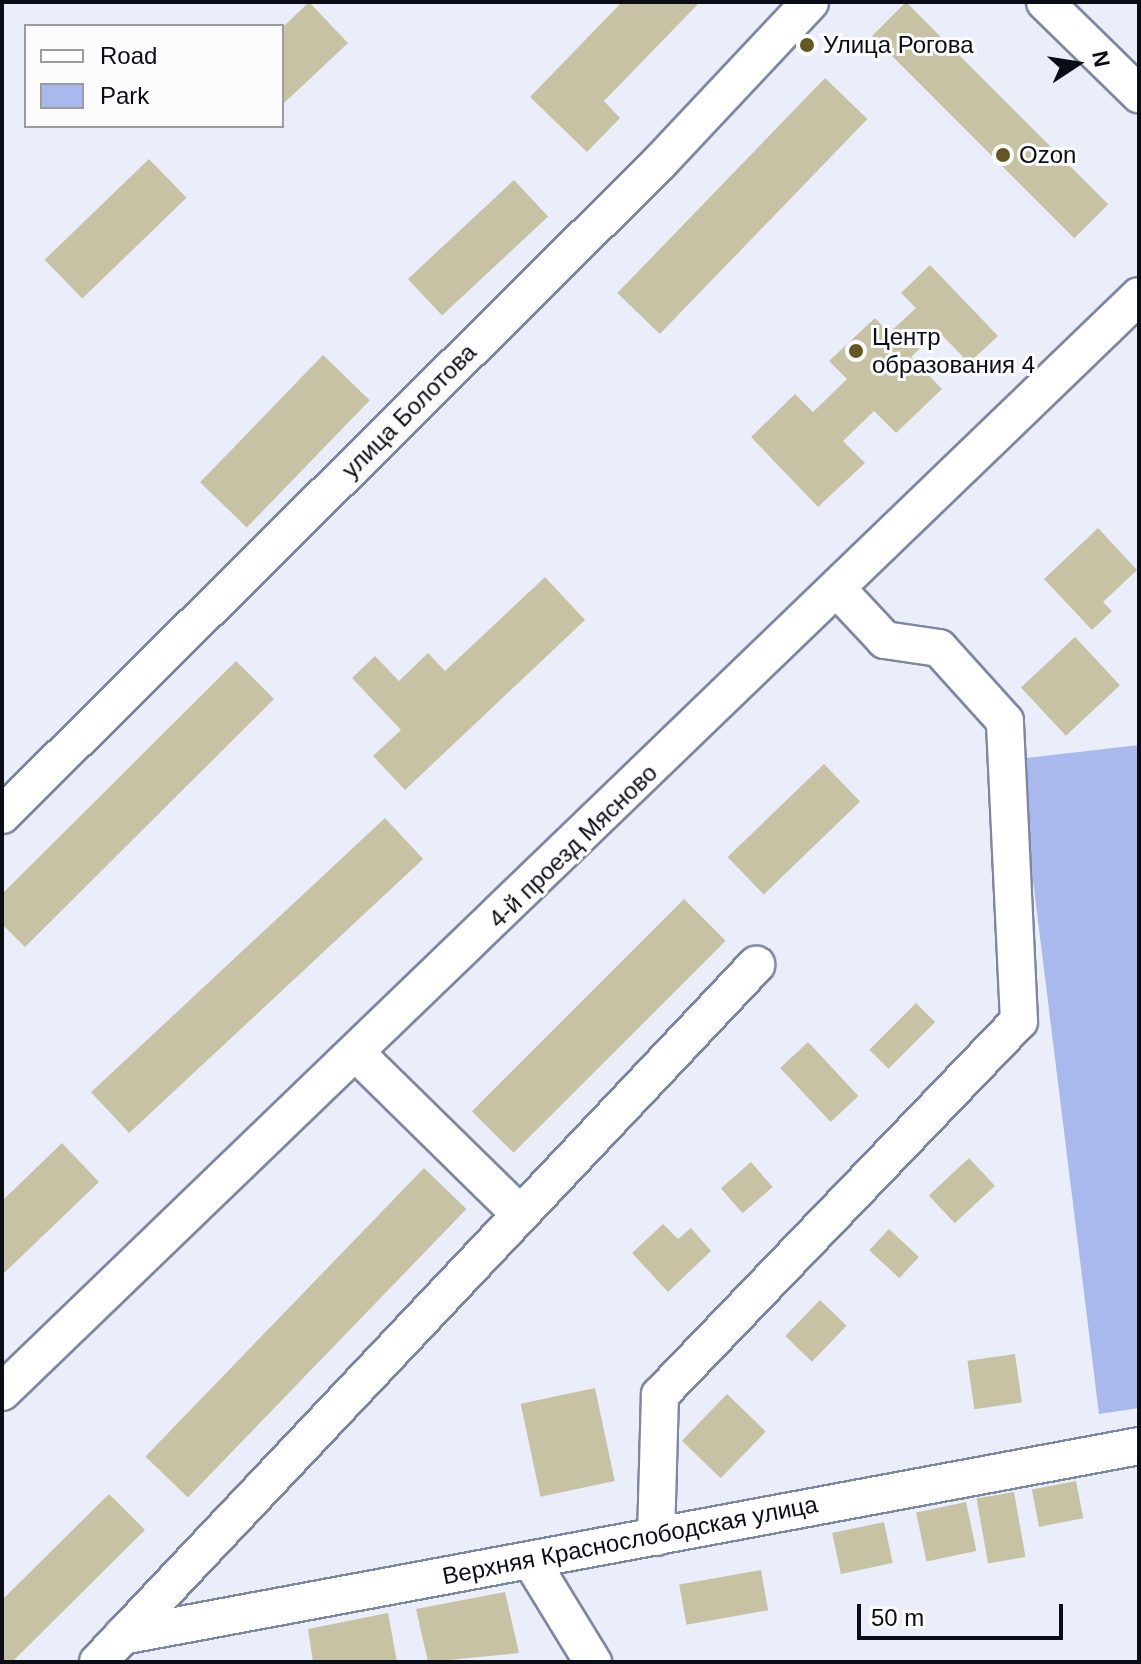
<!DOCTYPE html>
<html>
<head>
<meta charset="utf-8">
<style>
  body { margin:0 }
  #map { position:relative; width:1141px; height:1664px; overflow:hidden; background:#eaeefa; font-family:Helvetica,sans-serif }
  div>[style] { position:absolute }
  .green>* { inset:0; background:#a9b9ed }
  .building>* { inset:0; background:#c8c2a4; transform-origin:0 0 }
  .roads { filter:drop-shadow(2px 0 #7e87a1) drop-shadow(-2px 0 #7e87a1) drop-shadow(0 2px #7e87a1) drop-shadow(0 -2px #7e87a1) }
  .minor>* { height:36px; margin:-18px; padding:0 18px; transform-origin:18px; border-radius:18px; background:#fff }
  .dots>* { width:22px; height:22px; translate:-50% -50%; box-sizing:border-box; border:4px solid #fcfcfc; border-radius:50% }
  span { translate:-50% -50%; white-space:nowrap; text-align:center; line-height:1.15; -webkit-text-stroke:6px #fcfcfc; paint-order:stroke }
  .poi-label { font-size:24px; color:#0a0d16 }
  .left { translate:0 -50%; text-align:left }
  .street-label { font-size:24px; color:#0a0d16 }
  .frame { position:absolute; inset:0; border:4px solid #0a0d16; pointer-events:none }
  .legend { position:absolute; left:24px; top:24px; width:260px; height:104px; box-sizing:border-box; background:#fcfcfc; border:2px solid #9b9ca0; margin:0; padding:10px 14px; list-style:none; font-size:24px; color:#0a0d16 }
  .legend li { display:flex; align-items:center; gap:16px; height:40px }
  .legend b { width:40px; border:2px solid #9b9ca0 }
  .north { position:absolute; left:1037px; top:24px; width:80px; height:80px; -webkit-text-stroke:6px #fcfcfc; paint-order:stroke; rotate:78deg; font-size:22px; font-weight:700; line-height:32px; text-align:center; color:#0a0d16 }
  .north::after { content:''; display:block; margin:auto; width:28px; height:36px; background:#0a0d16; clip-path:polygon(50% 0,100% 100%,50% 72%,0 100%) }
  .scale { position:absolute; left:857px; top:1604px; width:206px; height:36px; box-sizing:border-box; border:4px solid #0a0d16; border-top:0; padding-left:10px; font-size:24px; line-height:28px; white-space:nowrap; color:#0a0d16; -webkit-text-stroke:6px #fcfcfc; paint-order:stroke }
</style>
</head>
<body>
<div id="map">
  <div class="green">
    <i style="clip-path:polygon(1139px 745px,1139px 1408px,1099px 1414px,1018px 759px)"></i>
  </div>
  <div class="building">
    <i style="clip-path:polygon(309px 2px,348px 43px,282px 105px,282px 28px)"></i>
    <i style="clip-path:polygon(622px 2px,700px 2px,604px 101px,620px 118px,587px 152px,530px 97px)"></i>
    <i style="left:906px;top:2px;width:286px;height:48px;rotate:45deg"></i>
    <i style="left:825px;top:78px;width:59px;height:299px;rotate:44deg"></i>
    <i style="left:149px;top:159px;width:54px;height:145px;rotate:46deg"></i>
    <i style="left:514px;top:180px;width:50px;height:145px;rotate:47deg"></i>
    <i style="clip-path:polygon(930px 265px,998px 336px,969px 363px,938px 331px,911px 357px,942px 389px,896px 433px,874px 411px,843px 441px,865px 463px,818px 507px,751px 437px,795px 394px,813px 412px,847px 379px,829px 361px,875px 318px,889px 333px,916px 308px,901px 293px)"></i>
    <i style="left:323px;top:355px;width:65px;height:177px;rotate:44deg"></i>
    <i style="clip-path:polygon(1098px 528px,1137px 570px,1103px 602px,1112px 611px,1092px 630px,1044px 579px)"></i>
    <i style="clip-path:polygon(545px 577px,585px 620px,405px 790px,373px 756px,401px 730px,352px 678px,375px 656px,399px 681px,428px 653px,445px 671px)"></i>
    <i style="left:1075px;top:637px;width:66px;height:74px;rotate:47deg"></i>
    <i style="clip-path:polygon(236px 661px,274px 699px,25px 947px,2px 924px,2px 894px)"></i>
    <i style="left:824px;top:764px;width:52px;height:134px;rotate:46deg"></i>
    <i style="left:385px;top:818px;width:56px;height:402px;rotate:47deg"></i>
    <i style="left:684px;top:899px;width:59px;height:300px;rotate:45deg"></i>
    <i style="left:916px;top:1003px;width:27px;height:66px;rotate:45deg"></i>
    <i style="left:808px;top:1042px;width:74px;height:38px;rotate:47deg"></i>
    <i style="clip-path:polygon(62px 1143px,99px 1182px,2px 1275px,2px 1201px)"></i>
    <i style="left:969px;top:1158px;width:38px;height:55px;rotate:47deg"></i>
    <i style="left:751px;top:1162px;width:33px;height:40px;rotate:49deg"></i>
    <i style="left:424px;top:1168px;width:59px;height:401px;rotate:44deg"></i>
    <i style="clip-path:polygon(663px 1224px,678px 1239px,691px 1228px,711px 1251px,668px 1292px,632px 1253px)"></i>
    <i style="left:889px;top:1229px;width:41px;height:29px;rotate:43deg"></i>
    <i style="left:820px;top:1300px;width:37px;height:50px;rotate:44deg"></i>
    <i style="left:1015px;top:1354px;width:49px;height:48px;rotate:82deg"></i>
    <i style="left:595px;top:1388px;width:95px;height:76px;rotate:78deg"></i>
    <i style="left:727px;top:1394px;width:54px;height:65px;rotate:44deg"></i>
    <i style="left:1076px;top:1481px;width:38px;height:45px;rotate:79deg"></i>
    <i style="left:1014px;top:1492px;width:66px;height:38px;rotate:80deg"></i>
    <i style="clip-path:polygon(109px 1494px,145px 1530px,12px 1662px,2px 1662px,2px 1600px)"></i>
    <i style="left:966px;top:1502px;width:50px;height:51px;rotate:78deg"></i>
    <i style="left:884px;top:1522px;width:42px;height:53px;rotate:78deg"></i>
    <i style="left:761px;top:1570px;width:41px;height:83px;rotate:80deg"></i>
    <i style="clip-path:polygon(505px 1592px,519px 1653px,428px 1662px,416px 1609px)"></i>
    <i style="clip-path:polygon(388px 1613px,397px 1662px,313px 1662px,308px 1629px)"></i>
  </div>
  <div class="roads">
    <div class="minor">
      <i style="left:1045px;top:2px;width:132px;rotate:44.4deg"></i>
      <i style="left:2px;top:815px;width:927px;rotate:-44.78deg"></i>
      <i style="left:660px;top:162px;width:219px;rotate:-46.8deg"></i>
      <i style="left:356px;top:1053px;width:230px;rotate:44.5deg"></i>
      <i style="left:2px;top:1392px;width:1579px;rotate:-43.95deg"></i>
      <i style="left:656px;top:1537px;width:142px;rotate:-88.4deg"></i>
      <i style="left:660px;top:1395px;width:518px;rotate:-46.17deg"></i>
      <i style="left:1019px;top:1021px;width:300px;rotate:-92.7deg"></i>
      <i style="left:1005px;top:721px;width:98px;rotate:-132.1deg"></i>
      <i style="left:939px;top:648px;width:55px;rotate:-171.6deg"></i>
      <i style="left:885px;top:640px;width:67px;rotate:-133.2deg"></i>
      <i style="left:531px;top:1561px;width:119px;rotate:58.5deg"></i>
      <i style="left:122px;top:1636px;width:1035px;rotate:-10.58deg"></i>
      <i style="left:98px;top:1662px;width:959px;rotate:-46.65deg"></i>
    </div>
  </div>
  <div class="dots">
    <i style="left:807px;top:45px;background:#635824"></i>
    <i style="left:1003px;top:155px;background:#635824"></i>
    <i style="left:856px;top:351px;background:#635824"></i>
  </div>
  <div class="poi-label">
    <span class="left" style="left:823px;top:45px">Улица Рогова</span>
    <span class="left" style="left:1019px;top:155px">Ozon</span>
    <span class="left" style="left:872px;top:351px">Центр<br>образования 4</span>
  </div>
  <div class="street-label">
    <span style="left:409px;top:411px;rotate:-45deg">улица Болотова</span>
    <span style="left:573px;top:846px;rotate:-44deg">4-й проезд Мясново</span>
    <span style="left:630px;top:1540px;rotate:-11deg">Верхняя Краснослободская улица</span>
  </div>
  <div class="frame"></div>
  <ul class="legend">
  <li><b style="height:10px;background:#fff"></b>Road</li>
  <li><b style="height:22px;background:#a9b9ed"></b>Park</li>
  </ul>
  <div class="north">N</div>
  <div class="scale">50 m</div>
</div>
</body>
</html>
